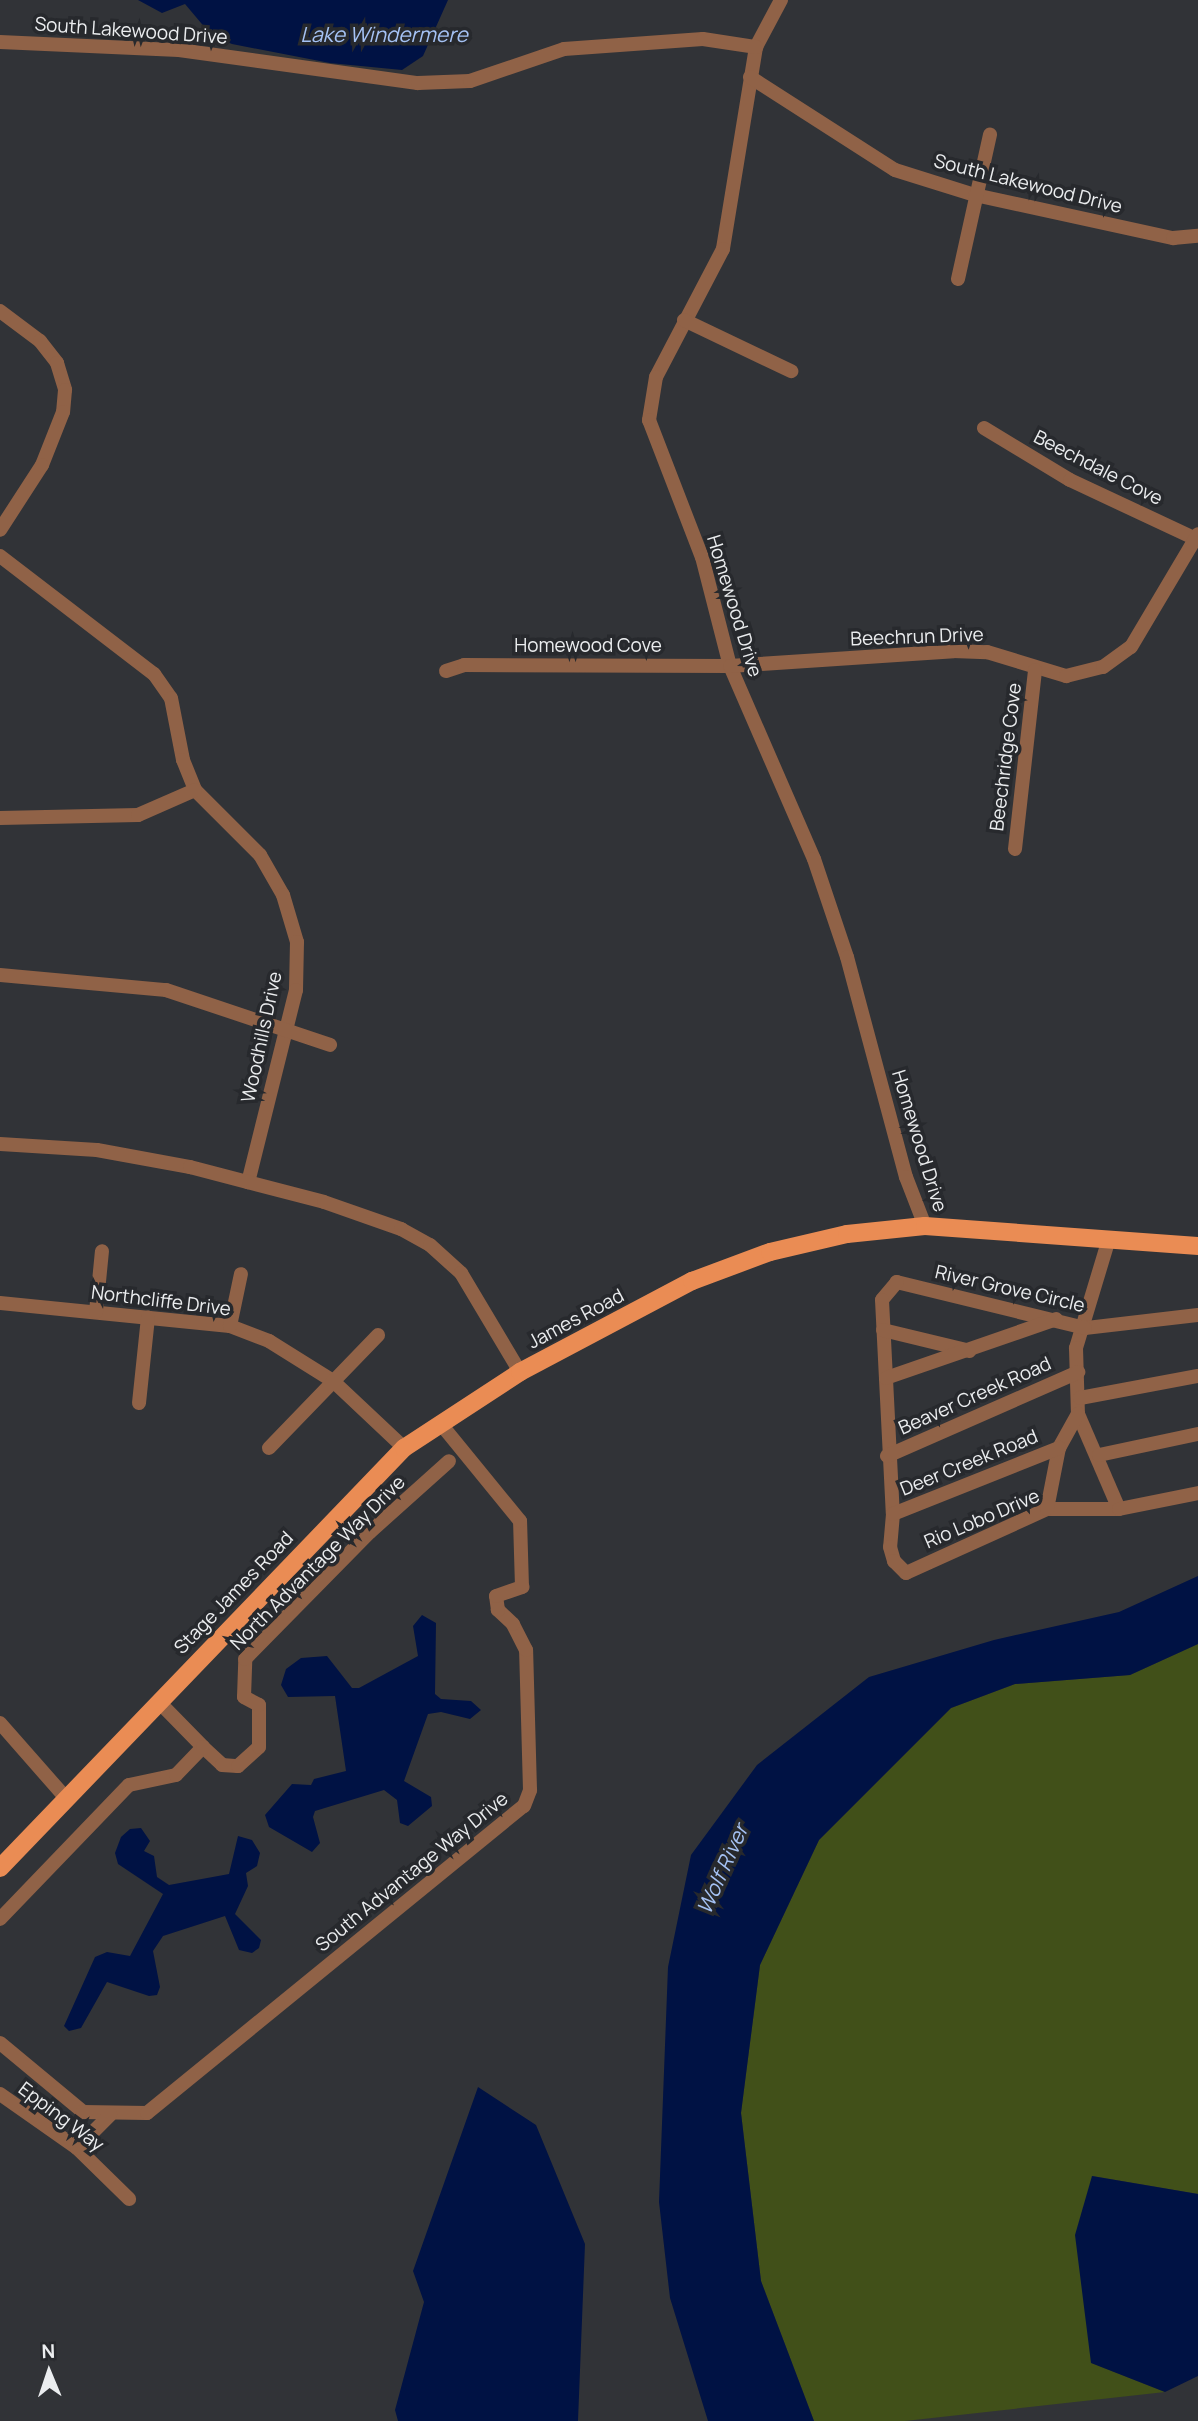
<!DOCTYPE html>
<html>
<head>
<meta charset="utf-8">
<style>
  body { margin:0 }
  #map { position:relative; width:1198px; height:2421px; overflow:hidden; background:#313337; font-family:Manrope,sans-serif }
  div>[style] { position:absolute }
  .green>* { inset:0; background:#415019 }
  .water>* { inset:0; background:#001244 }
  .minor>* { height:14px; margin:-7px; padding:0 7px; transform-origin:7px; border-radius:7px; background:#906247 }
  .major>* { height:18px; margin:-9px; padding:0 9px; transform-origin:9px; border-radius:9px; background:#ea8c54 }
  span { translate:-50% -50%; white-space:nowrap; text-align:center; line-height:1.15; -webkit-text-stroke:7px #27292d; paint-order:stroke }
  .street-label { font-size:19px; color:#ebedef }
  .water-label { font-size:21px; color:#a5c2f4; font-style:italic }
  .north { position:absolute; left:14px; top:2337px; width:70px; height:70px; -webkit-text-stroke:5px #27292d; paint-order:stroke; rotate:358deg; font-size:19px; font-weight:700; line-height:28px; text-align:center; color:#ebedef }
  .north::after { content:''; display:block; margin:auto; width:24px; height:32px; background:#ebedef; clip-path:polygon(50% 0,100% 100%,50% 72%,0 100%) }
</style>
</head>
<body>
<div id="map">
  <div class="green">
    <i style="clip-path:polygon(1198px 1644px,1198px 2194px,1092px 2176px,1092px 2363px,1165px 2392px,905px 2421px,814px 2421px,761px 2281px,741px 2113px,760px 1965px,819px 1840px,951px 1708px,1015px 1684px,1130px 1675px)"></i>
  </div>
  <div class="water">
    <i style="clip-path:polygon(138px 0,448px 0,423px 56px,402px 70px,330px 63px,232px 44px,212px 36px,185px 4px,162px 13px)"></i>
    <i style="clip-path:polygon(1198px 1576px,1198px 1644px,1130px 1675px,1015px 1684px,951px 1708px,819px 1840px,760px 1965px,741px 2113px,761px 2281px,814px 2421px,708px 2421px,670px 2298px,659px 2202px,668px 1967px,691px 1855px,757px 1765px,869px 1677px,994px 1640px,1119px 1612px)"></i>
    <i style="clip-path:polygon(422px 1615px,436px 1623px,435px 1694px,441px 1699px,471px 1701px,481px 1710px,470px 1719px,441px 1712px,428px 1714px,404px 1781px,431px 1797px,432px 1806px,408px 1826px,400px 1823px,397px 1800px,384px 1790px,315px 1811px,313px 1817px,320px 1843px,312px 1852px,269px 1827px,265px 1815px,292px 1784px,311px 1785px,314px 1779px,346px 1771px,335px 1696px,288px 1697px,281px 1685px,286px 1669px,301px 1658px,327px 1656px,352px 1688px,359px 1688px,418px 1656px,413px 1626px)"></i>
    <i style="clip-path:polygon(141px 1828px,150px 1841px,144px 1851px,154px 1856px,157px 1877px,169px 1885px,229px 1874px,238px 1836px,252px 1840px,260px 1853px,257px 1866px,246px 1873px,248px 1886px,235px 1914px,261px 1940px,259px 1948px,252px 1953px,239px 1950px,225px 1916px,163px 1936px,153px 1951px,160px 1987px,157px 1995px,149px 1996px,107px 1982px,81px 2028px,69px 2031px,64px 2026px,95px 1957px,107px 1952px,130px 1956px,163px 1894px,118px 1864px,115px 1853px,121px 1837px,130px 1829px)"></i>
    <i style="clip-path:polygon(478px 2087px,536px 2125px,585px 2244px,578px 2421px,398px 2421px,395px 2410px,424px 2302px,413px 2271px)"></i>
    <i style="clip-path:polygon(1092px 2176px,1198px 2194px,1198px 2376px,1165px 2392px,1091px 2363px,1075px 2235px)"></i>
  </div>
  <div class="minor">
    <i style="left:781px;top:0;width:53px;rotate:118deg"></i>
    <i style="left:756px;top:47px;width:205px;rotate:99.3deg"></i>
    <i style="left:723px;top:249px;width:144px;rotate:117.6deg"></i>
    <i style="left:656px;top:377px;width:44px;rotate:99.2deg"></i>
    <i style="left:649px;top:420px;width:147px;rotate:68.9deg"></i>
    <i style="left:702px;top:557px;width:113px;rotate:75.6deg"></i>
    <i style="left:730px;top:666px;width:210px;rotate:66.5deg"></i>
    <i style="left:814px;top:859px;width:103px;rotate:71.4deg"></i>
    <i style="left:847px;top:957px;width:228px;rotate:75deg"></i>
    <i style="left:906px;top:1177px;width:53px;rotate:68.8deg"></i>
    <i style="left:0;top:42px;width:179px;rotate:2.6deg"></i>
    <i style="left:179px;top:50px;width:241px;rotate:7.9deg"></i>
    <i style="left:418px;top:83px;width:52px;rotate:-2.2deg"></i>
    <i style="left:470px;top:81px;width:99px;rotate:-18.8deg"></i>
    <i style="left:564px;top:49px;width:139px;rotate:-4.1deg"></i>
    <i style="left:703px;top:39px;width:54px;rotate:8.6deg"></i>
    <i style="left:750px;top:77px;width:172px;rotate:32.7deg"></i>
    <i style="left:895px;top:170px;width:84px;rotate:17.4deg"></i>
    <i style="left:975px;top:195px;width:203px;rotate:12.3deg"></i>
    <i style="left:1173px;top:238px;width:25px;rotate:-5deg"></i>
    <i style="left:958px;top:279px;width:148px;rotate:-77.5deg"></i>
    <i style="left:0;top:311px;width:50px;rotate:36.9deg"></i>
    <i style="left:40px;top:341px;width:28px;rotate:52deg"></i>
    <i style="left:57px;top:363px;width:28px;rotate:73deg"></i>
    <i style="left:65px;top:390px;width:22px;rotate:95deg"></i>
    <i style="left:63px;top:412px;width:57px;rotate:111.6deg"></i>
    <i style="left:42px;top:465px;width:77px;rotate:122.9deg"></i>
    <i style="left:684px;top:320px;width:119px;rotate:25.5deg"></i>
    <i style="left:984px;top:428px;width:100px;rotate:31.2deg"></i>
    <i style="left:1070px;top:480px;width:139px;rotate:25.1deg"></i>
    <i style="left:0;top:556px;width:194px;rotate:37.5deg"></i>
    <i style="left:154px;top:674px;width:29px;rotate:55deg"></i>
    <i style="left:171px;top:698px;width:63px;rotate:79deg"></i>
    <i style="left:183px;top:760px;width:32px;rotate:68deg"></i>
    <i style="left:195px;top:790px;width:92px;rotate:45deg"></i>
    <i style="left:260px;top:855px;width:46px;rotate:60.1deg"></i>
    <i style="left:283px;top:895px;width:49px;rotate:73.4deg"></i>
    <i style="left:297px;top:942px;width:48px;rotate:91.2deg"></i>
    <i style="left:296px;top:990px;width:198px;rotate:104deg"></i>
    <i style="left:446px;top:671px;width:19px;rotate:-18deg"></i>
    <i style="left:464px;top:665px;width:266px;rotate:0.2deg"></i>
    <i style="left:730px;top:666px;width:224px;rotate:-3.8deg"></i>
    <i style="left:953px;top:651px;width:34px;rotate:2deg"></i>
    <i style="left:987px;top:652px;width:83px;rotate:16.9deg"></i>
    <i style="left:1066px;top:676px;width:38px;rotate:-14deg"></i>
    <i style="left:1103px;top:667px;width:34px;rotate:-36deg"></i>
    <i style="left:1131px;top:647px;width:131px;rotate:-59.3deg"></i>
    <i style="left:0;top:818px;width:138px;rotate:-1.2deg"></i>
    <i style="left:138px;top:815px;width:62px;rotate:-23.7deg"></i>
    <i style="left:1015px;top:849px;width:180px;rotate:-83.6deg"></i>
    <i style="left:0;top:975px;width:167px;rotate:5.2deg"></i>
    <i style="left:166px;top:990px;width:173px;rotate:18.5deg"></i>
    <i style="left:0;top:1144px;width:97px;rotate:3.5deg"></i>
    <i style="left:97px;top:1150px;width:95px;rotate:10.4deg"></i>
    <i style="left:190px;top:1167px;width:138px;rotate:14.6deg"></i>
    <i style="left:324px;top:1202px;width:82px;rotate:19.3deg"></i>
    <i style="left:401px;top:1229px;width:33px;rotate:29deg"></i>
    <i style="left:430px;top:1245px;width:42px;rotate:42.1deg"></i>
    <i style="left:461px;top:1273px;width:115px;rotate:59.2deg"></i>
    <i style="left:1108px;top:1242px;width:111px;rotate:106.8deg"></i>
    <i style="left:1076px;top:1348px;width:66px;rotate:88.3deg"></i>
    <i style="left:1078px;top:1414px;width:103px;rotate:66.7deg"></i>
    <i style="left:0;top:1303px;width:231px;rotate:5.7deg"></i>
    <i style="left:230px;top:1326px;width:42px;rotate:21deg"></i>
    <i style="left:269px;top:1341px;width:75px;rotate:32deg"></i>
    <i style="left:333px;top:1381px;width:98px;rotate:43.3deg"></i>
    <i style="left:96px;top:1312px;width:61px;rotate:-84.4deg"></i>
    <i style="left:1198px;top:1315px;width:114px;rotate:173.4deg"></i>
    <i style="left:1085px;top:1328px;width:194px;rotate:-166.3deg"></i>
    <i style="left:897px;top:1282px;width:23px;rotate:130deg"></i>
    <i style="left:882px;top:1300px;width:214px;rotate:87.1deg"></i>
    <i style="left:893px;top:1514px;width:33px;rotate:95deg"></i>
    <i style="left:890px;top:1547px;width:15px;rotate:74deg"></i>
    <i style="left:894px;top:1561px;width:17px;rotate:45deg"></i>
    <i style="left:906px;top:1573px;width:155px;rotate:-24.4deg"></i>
    <i style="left:1047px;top:1509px;width:72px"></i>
    <i style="left:1119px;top:1509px;width:81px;rotate:-11.4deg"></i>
    <i style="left:230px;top:1326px;width:53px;rotate:-78.1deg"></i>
    <i style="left:883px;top:1330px;width:89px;rotate:13.6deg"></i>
    <i style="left:886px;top:1378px;width:180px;rotate:-19.1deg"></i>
    <i style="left:1080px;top:1398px;width:120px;rotate:-10.6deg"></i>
    <i style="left:139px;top:1403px;width:86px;rotate:-84deg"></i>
    <i style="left:269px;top:1448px;width:157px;rotate:-46deg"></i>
    <i style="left:1099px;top:1455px;width:101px;rotate:-12deg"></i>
    <i style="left:887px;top:1456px;width:209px;rotate:-23.7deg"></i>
    <i style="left:1047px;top:1509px;width:62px;rotate:-78.9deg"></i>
    <i style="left:1059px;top:1448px;width:39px;rotate:-61deg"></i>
    <i style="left:893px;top:1514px;width:179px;rotate:-21.7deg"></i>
    <i style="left:159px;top:1702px;width:63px;rotate:45.6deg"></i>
    <i style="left:0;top:1723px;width:100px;rotate:48.7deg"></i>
    <i style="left:0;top:1919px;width:186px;rotate:-46.1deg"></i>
    <i style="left:129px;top:1785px;width:48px;rotate:-12deg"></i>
    <i style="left:176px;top:1775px;width:39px;rotate:-46deg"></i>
    <i style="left:203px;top:1747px;width:26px;rotate:43deg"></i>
    <i style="left:222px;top:1765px;width:16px;rotate:4deg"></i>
    <i style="left:238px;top:1766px;width:28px;rotate:-42deg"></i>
    <i style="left:259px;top:1747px;width:42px;rotate:-90deg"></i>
    <i style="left:259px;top:1705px;width:17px;rotate:-152deg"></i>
    <i style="left:244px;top:1697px;width:38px;rotate:-88deg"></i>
    <i style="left:245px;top:1659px;width:178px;rotate:-45.5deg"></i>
    <i style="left:370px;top:1532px;width:106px;rotate:-41.9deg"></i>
    <i style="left:0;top:2043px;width:108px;rotate:39.7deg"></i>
    <i style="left:83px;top:2112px;width:64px;rotate:0.9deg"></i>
    <i style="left:147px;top:2113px;width:486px;rotate:-39.2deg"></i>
    <i style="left:524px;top:1806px;width:17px;rotate:-69deg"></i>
    <i style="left:530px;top:1790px;width:140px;rotate:-91.6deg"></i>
    <i style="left:526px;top:1650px;width:29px;rotate:-117deg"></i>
    <i style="left:513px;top:1624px;width:21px;rotate:-137deg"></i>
    <i style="left:498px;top:1610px;width:14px;rotate:-98deg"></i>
    <i style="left:496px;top:1596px;width:28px;rotate:-19deg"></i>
    <i style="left:522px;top:1587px;width:66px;rotate:-91.7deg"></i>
    <i style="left:520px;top:1521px;width:127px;rotate:-129.2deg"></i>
    <i style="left:0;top:2094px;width:94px;rotate:35deg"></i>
    <i style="left:77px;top:2148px;width:73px;rotate:44.4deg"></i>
    <i style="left:77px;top:2148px;width:47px;rotate:-45deg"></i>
  </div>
  <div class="major">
    <i style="left:0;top:1868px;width:583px;rotate:-46.11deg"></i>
    <i style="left:404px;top:1448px;width:139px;rotate:-33.2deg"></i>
    <i style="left:520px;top:1372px;width:195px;rotate:-27.9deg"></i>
    <i style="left:692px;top:1281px;width:83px;rotate:-20.4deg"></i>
    <i style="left:770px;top:1252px;width:79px;rotate:-13.2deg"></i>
    <i style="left:847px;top:1234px;width:78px;rotate:-5.9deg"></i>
    <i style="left:925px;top:1226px;width:274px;rotate:4.2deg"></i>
  </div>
  <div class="street-label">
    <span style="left:131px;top:31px;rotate:4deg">South Lakewood Drive</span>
    <span style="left:1028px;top:184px;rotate:14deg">South Lakewood Drive</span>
    <span style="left:1098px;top:468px;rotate:27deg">Beechdale Cove</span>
    <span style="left:734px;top:606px;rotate:73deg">Homewood Drive</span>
    <span style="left:917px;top:637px;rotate:-2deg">Beechrun Drive</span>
    <span style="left:588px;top:646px">Homewood Cove</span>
    <span style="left:1006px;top:757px;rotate:-83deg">Beechridge Cove</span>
    <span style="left:262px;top:1037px;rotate:-78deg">Woodhills Drive</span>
    <span style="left:919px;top:1141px;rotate:73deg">Homewood Drive</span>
    <span style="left:1010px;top:1289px;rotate:13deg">River Grove Circle</span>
    <span style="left:161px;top:1301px;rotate:7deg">Northcliffe Drive</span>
    <span style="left:576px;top:1319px;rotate:-28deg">James Road</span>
    <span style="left:975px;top:1396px;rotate:-24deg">Beaver Creek Road</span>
    <span style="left:969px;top:1463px;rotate:-22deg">Deer Creek Road</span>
    <span style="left:982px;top:1519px;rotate:-23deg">Rio Lobo Drive</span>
    <span style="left:318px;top:1563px;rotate:-45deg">North Advantage Way Drive</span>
    <span style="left:234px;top:1593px;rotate:-46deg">Stage James Road</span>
    <span style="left:412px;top:1872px;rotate:-39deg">South Advantage Way Drive</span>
    <span style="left:61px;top:2117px;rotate:37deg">Epping Way</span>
  </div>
  <div class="water-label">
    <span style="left:384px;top:34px">Lake Windermere</span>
    <span style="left:722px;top:1869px;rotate:-66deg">Wolf River</span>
  </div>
  <div class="north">N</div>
</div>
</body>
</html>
